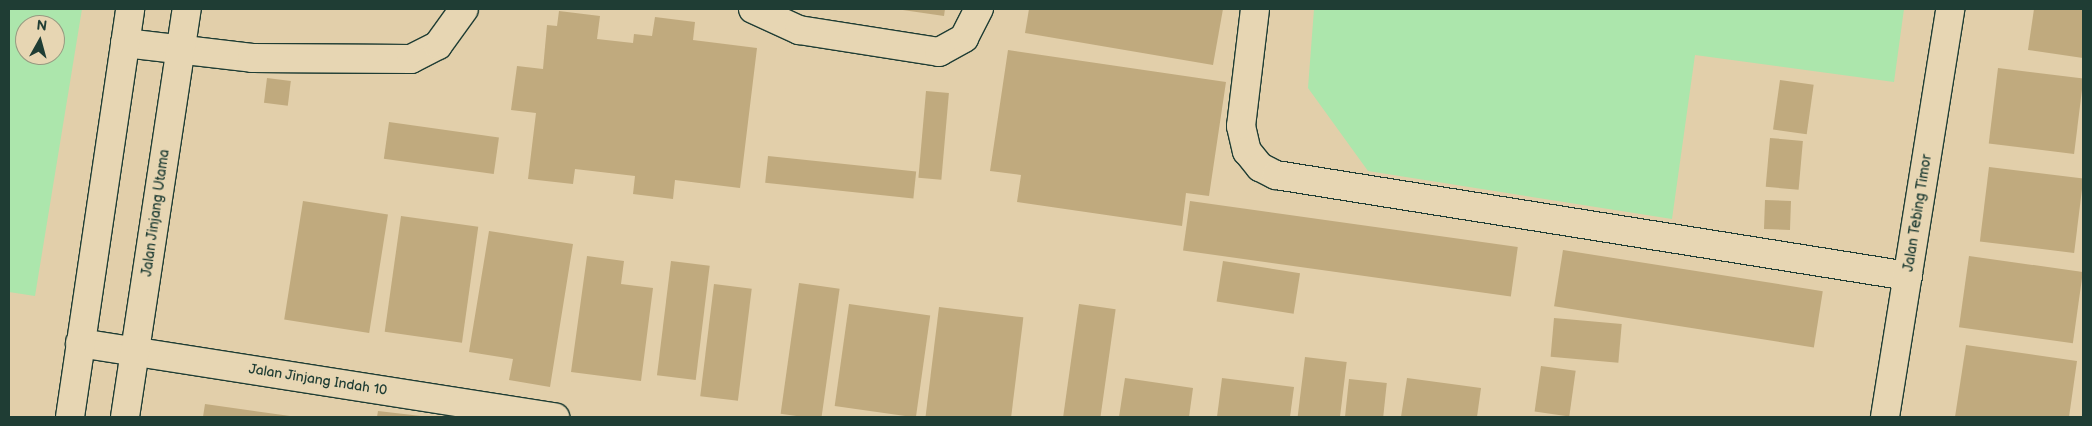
<!DOCTYPE html>
<html>
<head>
<meta charset="utf-8">
<style>
  body { margin:0 }
  #map { position:relative; width:2092px; height:426px; overflow:hidden; background:#e2cfaa; font-family:"Balsamiq Sans",sans-serif }
  div>[style] { position:absolute }
  .green>* { inset:0; background:#ace6ac }
  .building>* { inset:0; background:#c0aa7e; transform-origin:0 0 }
  .roads { filter:drop-shadow(1px 0 #1f3d34) drop-shadow(-1px 0 #1f3d34) drop-shadow(0 1px #1f3d34) drop-shadow(0 -1px #1f3d34) }
  .minor>* { height:28px; margin:-14px; padding:0 14px; transform-origin:14px; border-radius:14px; background:#e7d6b3 }
  span { translate:-50% -50%; white-space:nowrap; text-align:center; line-height:1.15; -webkit-text-stroke:4px #e7d6b3; paint-order:stroke }
  .street-label { font-size:14px; color:#1f3d34 }
  .frame { position:absolute; inset:0; border:10px solid #1f3d34; pointer-events:none }
  .north { position:absolute; left:15px; top:15px; width:50px; height:50px; box-sizing:border-box; background:#e7d6b3; border:1px solid #979980; border-radius:50%; rotate:7deg; font-size:14px; font-weight:700; line-height:20px; text-align:center; color:#1f3d34 }
  .north::after { content:''; display:block; margin:auto; width:18px; height:22px; background:#1f3d34; clip-path:polygon(50% 0,100% 100%,50% 72%,0 100%) }
</style>
</head>
<body>
<div id="map">
  <div class="green">
    <i style="clip-path:polygon(evenodd,9px 9px,82px 9px,35px 296px,9px 292px,9px 9px,25px 25px,55px 25px,55px 55px,25px 55px,25px 25px)"></i>
    <i style="clip-path:polygon(1314px 9px,1904px 9px,1894px 82px,1695px 55px,1672px 219px,1368px 171px,1308px 88px)"></i>
  </div>
  <div class="building">
    <i style="clip-path:polygon(896px 9px,945px 9px,944px 16px)"></i>
    <i style="clip-path:polygon(1029px 9px,1223px 9px,1213px 65px,1025px 33px)"></i>
    <i style="clip-path:polygon(2034px 9px,2083px 9px,2083px 58px,2028px 50px)"></i>
    <i style="clip-path:polygon(559px 11px,600px 16px,597px 39px,633px 43px,634px 34px,652px 36px,655px 17px,695px 22px,693px 40px,757px 48px,740px 188px,675px 180px,673px 199px,633px 194px,635px 176px,575px 169px,573px 184px,528px 179px,536px 113px,511px 110px,517px 66px,543px 69px,547px 25px,557px 26px)"></i>
    <i style="clip-path:polygon(1008px 50px,1226px 82px,1209px 196px,1186px 193px,1182px 226px,1017px 202px,1021px 175px,990px 171px)"></i>
    <i style="left:1998px;top:68px;width:86px;height:76px;rotate:7deg"></i>
    <i style="left:267px;top:78px;width:24px;height:25px;rotate:7deg"></i>
    <i style="left:1780px;top:80px;width:34px;height:50px;rotate:8deg"></i>
    <i style="left:926px;top:91px;width:23px;height:87px;rotate:5deg"></i>
    <i style="left:389px;top:122px;width:111px;height:37px;rotate:8deg"></i>
    <i style="left:1770px;top:138px;width:33px;height:49px;rotate:5deg"></i>
    <i style="left:768px;top:156px;width:149px;height:27px;rotate:6deg"></i>
    <i style="left:1989px;top:167px;width:95px;height:75px;rotate:7deg"></i>
    <i style="left:1765px;top:200px;width:26px;height:29px;rotate:2deg"></i>
    <i style="left:303px;top:201px;width:86px;height:120px;rotate:9deg"></i>
    <i style="left:1190px;top:201px;width:331px;height:50px;rotate:8deg"></i>
    <i style="left:401px;top:216px;width:78px;height:117px;rotate:8deg"></i>
    <i style="clip-path:polygon(489px 231px,573px 244px,550px 387px,509px 380px,513px 359px,469px 352px)"></i>
    <i style="left:1563px;top:250px;width:263px;height:57px;rotate:9deg"></i>
    <i style="clip-path:polygon(587px 256px,624px 261px,621px 284px,653px 288px,641px 381px,571px 372px)"></i>
    <i style="left:1969px;top:256px;width:115px;height:72px;rotate:8deg"></i>
    <i style="left:671px;top:261px;width:39px;height:115px;rotate:7deg"></i>
    <i style="left:1223px;top:261px;width:78px;height:41px;rotate:9deg"></i>
    <i style="left:799px;top:283px;width:41px;height:132px;rotate:8deg"></i>
    <i style="left:714px;top:284px;width:38px;height:113px;rotate:7deg"></i>
    <i style="left:849px;top:304px;width:82px;height:103px;rotate:8deg"></i>
    <i style="left:1079px;top:304px;width:37px;height:114px;rotate:8deg"></i>
    <i style="left:939px;top:307px;width:85px;height:111px;rotate:7deg"></i>
    <i style="left:1554px;top:318px;width:68px;height:39px;rotate:5deg"></i>
    <i style="clip-path:polygon(1966px 345px,2077px 361px,2069px 417px,1955px 417px)"></i>
    <i style="left:1305px;top:357px;width:42px;height:60px;rotate:7deg"></i>
    <i style="left:1541px;top:366px;width:35px;height:46px;rotate:8deg"></i>
    <i style="clip-path:polygon(1125px 378px,1193px 388px,1189px 417px,1119px 417px)"></i>
    <i style="clip-path:polygon(1222px 378px,1294px 387px,1290px 417px,1217px 417px)"></i>
    <i style="clip-path:polygon(1407px 378px,1481px 388px,1477px 417px,1401px 417px)"></i>
    <i style="left:1349px;top:379px;width:38px;height:38px;rotate:6deg"></i>
    <i style="clip-path:polygon(205px 404px,290px 416px,290px 417px,203px 417px)"></i>
    <i style="clip-path:polygon(378px 411px,421px 416px,421px 417px,377px 417px)"></i>
  </div>
  <div class="roads">
    <div class="minor">
      <i style="left:753px;top:9px;width:51px;rotate:24.5deg"></i>
      <i style="left:799px;top:30px;width:142px;rotate:8.9deg"></i>
      <i style="left:939px;top:52px;width:29px;rotate:-29deg"></i>
      <i style="left:964px;top:38px;width:33px;rotate:-63deg"></i>
      <i style="left:1255px;top:9px;width:118px;rotate:96.8deg"></i>
      <i style="left:1241px;top:126px;width:26px;rotate:77deg"></i>
      <i style="left:1247px;top:151px;width:21px;rotate:51deg"></i>
      <i style="left:1260px;top:167px;width:18px;rotate:27deg"></i>
      <i style="left:1276px;top:175px;width:640px;rotate:9.08deg"></i>
      <i style="left:125px;top:43px;width:128px;rotate:6.7deg"></i>
      <i style="left:252px;top:58px;width:159px;rotate:0.4deg"></i>
      <i style="left:411px;top:59px;width:30px;rotate:-27deg"></i>
      <i style="left:438px;top:45px;width:44px;rotate:-54.2deg"></i>
      <i style="left:80px;top:343px;width:481px;rotate:8.9deg"></i>
      <i style="left:70px;top:417px;width:412px;rotate:-81.6deg"></i>
      <i style="left:125px;top:417px;width:413px;rotate:-81.4deg"></i>
      <i style="left:1885px;top:417px;width:413px;rotate:-80.9deg"></i>
    </div>
  </div>
  <div class="street-label">
    <span style="left:156px;top:213px;rotate:-82deg">Jalan Jinjang Utama</span>
    <span style="left:1918px;top:213px;rotate:-81deg">Jalan Tebing Timor</span>
    <span style="left:318px;top:380px;rotate:9deg">Jalan Jinjang Indah 10</span>
  </div>
  <div class="frame"></div>
  <div class="north">N</div>
</div>
</body>
</html>
